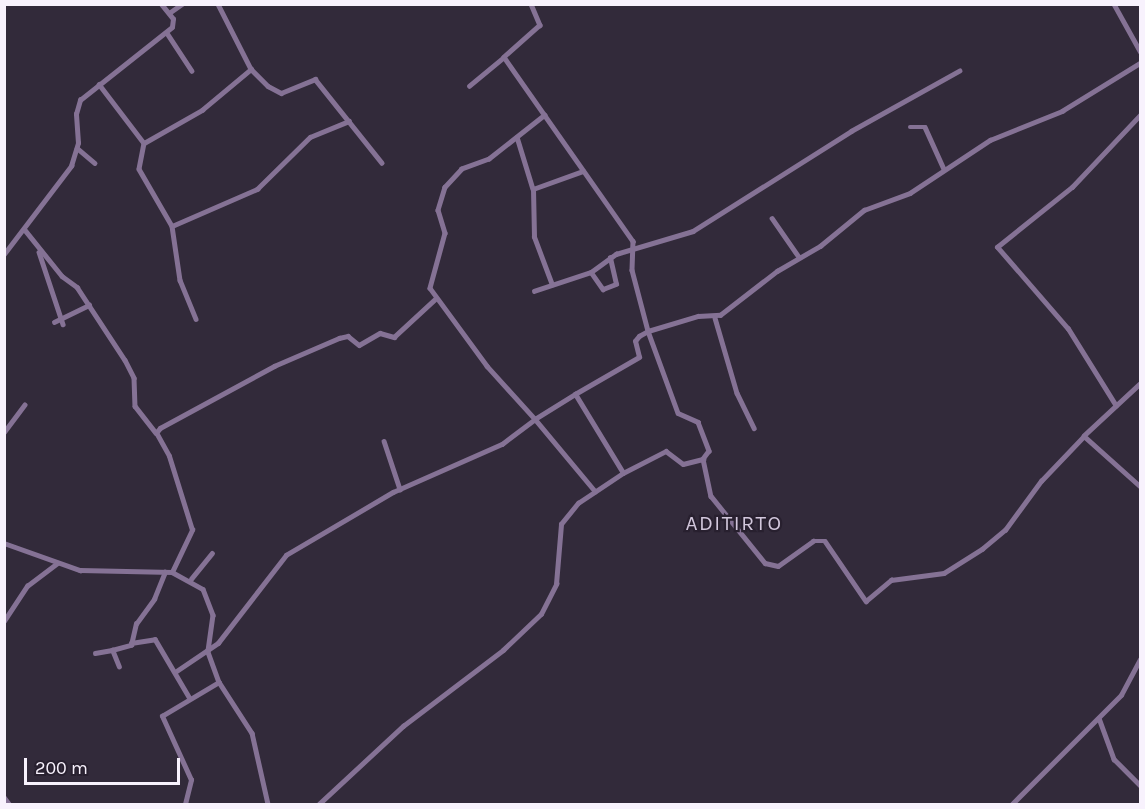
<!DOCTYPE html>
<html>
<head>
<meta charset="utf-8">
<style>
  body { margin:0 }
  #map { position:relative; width:1145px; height:809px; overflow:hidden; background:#322a3a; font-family:Karla,sans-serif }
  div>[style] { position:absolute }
  .minor>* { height:4.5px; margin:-2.25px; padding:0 2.25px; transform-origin:2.25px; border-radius:2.25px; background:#857295 }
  span { translate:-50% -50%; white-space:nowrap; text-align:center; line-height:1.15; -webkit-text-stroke:4.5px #28202f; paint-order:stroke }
  .quarter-label { font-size:21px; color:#d2c7dc; letter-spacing:1.5px }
  .frame { position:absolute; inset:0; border:6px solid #f8f2fd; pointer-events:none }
  .scale { position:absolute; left:24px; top:758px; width:156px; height:27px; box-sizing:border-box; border:3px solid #f8f2fd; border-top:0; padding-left:8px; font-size:18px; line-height:21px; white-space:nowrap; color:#f8f2fd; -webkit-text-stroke:4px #28202f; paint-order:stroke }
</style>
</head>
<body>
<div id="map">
  <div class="minor">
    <i style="left:218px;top:4px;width:73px;rotate:63.1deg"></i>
    <i style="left:251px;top:69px;width:24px;rotate:45deg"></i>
    <i style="left:268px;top:86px;width:15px;rotate:28deg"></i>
    <i style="left:281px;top:93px;width:37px;rotate:-22deg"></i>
    <i style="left:315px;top:79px;width:107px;rotate:51.4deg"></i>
    <i style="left:531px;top:4px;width:23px;rotate:67deg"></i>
    <i style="left:540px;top:25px;width:48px;rotate:138.4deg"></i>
    <i style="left:504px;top:57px;width:225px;rotate:55deg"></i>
    <i style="left:633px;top:241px;width:29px;rotate:92deg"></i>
    <i style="left:632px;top:270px;width:63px;rotate:75.3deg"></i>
    <i style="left:648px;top:331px;width:52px;rotate:-16.7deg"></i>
    <i style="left:698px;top:316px;width:22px;rotate:-3deg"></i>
    <i style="left:720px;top:315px;width:72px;rotate:-37.7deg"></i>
    <i style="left:777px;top:271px;width:50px;rotate:-30.2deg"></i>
    <i style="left:820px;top:246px;width:57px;rotate:-39.3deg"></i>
    <i style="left:864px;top:210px;width:49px;rotate:-20.3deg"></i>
    <i style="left:910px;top:193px;width:96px;rotate:-33.5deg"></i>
    <i style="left:990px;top:140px;width:78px;rotate:-21.9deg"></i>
    <i style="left:1062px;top:111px;width:92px;rotate:-31.6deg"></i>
    <i style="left:1114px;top:4px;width:54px;rotate:61deg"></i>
    <i style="left:169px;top:13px;width:16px;rotate:-35deg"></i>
    <i style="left:167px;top:33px;width:45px;rotate:56.7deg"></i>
    <i style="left:99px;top:84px;width:74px;rotate:52.7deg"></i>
    <i style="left:144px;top:143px;width:67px;rotate:-29.6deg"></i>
    <i style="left:202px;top:110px;width:64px;rotate:-39.9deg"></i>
    <i style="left:469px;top:86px;width:45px;rotate:-39.6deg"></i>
    <i style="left:545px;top:115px;width:71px;rotate:141.8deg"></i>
    <i style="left:489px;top:159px;width:29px;rotate:160deg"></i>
    <i style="left:462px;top:169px;width:25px;rotate:133deg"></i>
    <i style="left:445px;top:187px;width:24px;rotate:107deg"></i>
    <i style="left:438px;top:210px;width:24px;rotate:73deg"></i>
    <i style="left:445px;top:233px;width:57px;rotate:105.3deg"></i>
    <i style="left:430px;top:288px;width:97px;rotate:53.8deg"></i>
    <i style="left:487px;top:366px;width:72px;rotate:47.8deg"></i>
    <i style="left:535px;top:419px;width:47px;rotate:-32deg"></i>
    <i style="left:910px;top:127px;width:15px"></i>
    <i style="left:925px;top:127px;width:46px;rotate:65.7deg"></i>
    <i style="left:517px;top:137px;width:54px;rotate:72.9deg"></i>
    <i style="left:144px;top:143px;width:26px;rotate:101deg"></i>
    <i style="left:139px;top:169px;width:66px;rotate:59.9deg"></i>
    <i style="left:172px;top:226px;width:55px;rotate:81.6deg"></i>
    <i style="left:180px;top:280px;width:42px;rotate:67.7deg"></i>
    <i style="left:77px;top:148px;width:23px;rotate:40deg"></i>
    <i style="left:772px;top:218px;width:47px;rotate:55.3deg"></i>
    <i style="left:172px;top:226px;width:93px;rotate:-23.5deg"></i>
    <i style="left:257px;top:189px;width:74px;rotate:-44.5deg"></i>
    <i style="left:310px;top:137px;width:42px;rotate:-22.3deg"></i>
    <i style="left:25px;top:230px;width:59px;rotate:51.2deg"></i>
    <i style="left:62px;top:276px;width:19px;rotate:36deg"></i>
    <i style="left:77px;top:287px;width:87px;rotate:56.7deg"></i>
    <i style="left:125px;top:360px;width:20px;rotate:63deg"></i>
    <i style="left:134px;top:378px;width:28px;rotate:88deg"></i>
    <i style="left:135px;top:406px;width:34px;rotate:52deg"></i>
    <i style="left:39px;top:252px;width:76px;rotate:71.6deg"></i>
    <i style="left:4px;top:254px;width:111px;rotate:-52.7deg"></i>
    <i style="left:71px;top:166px;width:24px;rotate:-73deg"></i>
    <i style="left:78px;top:143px;width:29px;rotate:-94deg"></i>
    <i style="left:76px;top:114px;width:15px;rotate:-74deg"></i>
    <i style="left:80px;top:100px;width:117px;rotate:-38.4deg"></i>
    <i style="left:172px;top:27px;width:8px;rotate:-83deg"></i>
    <i style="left:173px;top:19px;width:19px;rotate:-129deg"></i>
    <i style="left:591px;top:272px;width:21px;rotate:55deg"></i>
    <i style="left:603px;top:289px;width:14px;rotate:-21deg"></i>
    <i style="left:616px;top:284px;width:27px;rotate:-103deg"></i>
    <i style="left:552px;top:285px;width:51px;rotate:-110.6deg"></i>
    <i style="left:534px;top:237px;width:48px;rotate:-91.2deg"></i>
    <i style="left:533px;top:189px;width:53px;rotate:-19.8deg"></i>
    <i style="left:534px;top:291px;width:60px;rotate:-18.4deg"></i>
    <i style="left:591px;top:272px;width:31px;rotate:-36deg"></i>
    <i style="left:616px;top:254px;width:80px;rotate:-16.6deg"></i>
    <i style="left:693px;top:231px;width:187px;rotate:-32.3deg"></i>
    <i style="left:851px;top:131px;width:124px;rotate:-29.1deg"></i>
    <i style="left:715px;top:318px;width:78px;rotate:73.7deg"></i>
    <i style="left:737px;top:393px;width:39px;rotate:64deg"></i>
    <i style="left:54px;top:322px;width:39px;rotate:-26deg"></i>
    <i style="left:1140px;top:384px;width:76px;rotate:137.1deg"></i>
    <i style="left:1084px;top:436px;width:75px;rotate:41.8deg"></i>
    <i style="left:1116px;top:406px;width:91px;rotate:-121.9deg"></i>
    <i style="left:1068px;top:329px;width:108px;rotate:-130.9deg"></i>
    <i style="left:997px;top:247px;width:96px;rotate:-38.7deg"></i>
    <i style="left:1072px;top:187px;width:99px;rotate:-46.6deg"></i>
    <i style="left:4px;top:432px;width:34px;rotate:-53deg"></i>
    <i style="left:384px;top:441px;width:51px;rotate:71.6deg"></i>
    <i style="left:623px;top:473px;width:48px;rotate:-27.1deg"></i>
    <i style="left:666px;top:451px;width:21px;rotate:37deg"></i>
    <i style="left:683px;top:464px;width:21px;rotate:-14deg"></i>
    <i style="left:703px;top:459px;width:38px;rotate:78deg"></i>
    <i style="left:711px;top:496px;width:86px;rotate:51.1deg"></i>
    <i style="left:765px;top:563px;width:13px;rotate:13deg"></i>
    <i style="left:778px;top:566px;width:43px;rotate:-35.5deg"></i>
    <i style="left:813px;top:541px;width:12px"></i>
    <i style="left:825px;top:541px;width:73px;rotate:55.7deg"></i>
    <i style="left:866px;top:601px;width:33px;rotate:-40deg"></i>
    <i style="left:891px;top:580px;width:53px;rotate:-7.5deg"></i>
    <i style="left:944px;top:573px;width:45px;rotate:-32.3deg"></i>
    <i style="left:982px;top:549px;width:30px;rotate:-40deg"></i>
    <i style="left:1005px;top:530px;width:61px;rotate:-53.7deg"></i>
    <i style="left:1041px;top:481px;width:62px;rotate:-46.3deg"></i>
    <i style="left:4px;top:543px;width:81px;rotate:19.6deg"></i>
    <i style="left:80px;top:570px;width:92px;rotate:1.2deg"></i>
    <i style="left:172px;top:572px;width:35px;rotate:29deg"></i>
    <i style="left:203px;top:589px;width:28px;rotate:69deg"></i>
    <i style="left:213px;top:615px;width:37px;rotate:98deg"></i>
    <i style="left:208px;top:652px;width:32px;rotate:70deg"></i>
    <i style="left:219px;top:682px;width:61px;rotate:57.1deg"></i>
    <i style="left:252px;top:733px;width:73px;rotate:77.3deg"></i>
    <i style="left:172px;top:572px;width:47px;rotate:-64.5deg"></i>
    <i style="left:192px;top:530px;width:77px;rotate:-107.3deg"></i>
    <i style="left:169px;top:456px;width:26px;rotate:-119deg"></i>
    <i style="left:156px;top:433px;width:6px;rotate:-51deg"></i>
    <i style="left:160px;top:428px;width:130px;rotate:-28.5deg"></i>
    <i style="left:274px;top:366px;width:71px;rotate:-23.3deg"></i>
    <i style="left:339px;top:338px;width:9px;rotate:-13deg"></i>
    <i style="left:348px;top:336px;width:14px;rotate:39deg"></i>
    <i style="left:359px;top:345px;width:24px;rotate:-30deg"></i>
    <i style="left:380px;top:333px;width:15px;rotate:16deg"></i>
    <i style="left:394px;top:337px;width:56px;rotate:-42.8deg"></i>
    <i style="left:191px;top:579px;width:33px;rotate:-51deg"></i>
    <i style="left:4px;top:621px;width:42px;rotate:-56.7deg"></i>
    <i style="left:27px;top:586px;width:38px;rotate:-37deg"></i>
    <i style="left:131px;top:643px;width:24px;rotate:-9deg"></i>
    <i style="left:155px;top:639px;width:67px;rotate:59.6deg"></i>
    <i style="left:95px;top:653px;width:17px;rotate:-10deg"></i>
    <i style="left:119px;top:667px;width:18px;rotate:-112deg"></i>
    <i style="left:112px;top:650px;width:20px;rotate:-15deg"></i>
    <i style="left:131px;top:645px;width:22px;rotate:-77deg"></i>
    <i style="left:136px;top:624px;width:31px;rotate:-54deg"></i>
    <i style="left:154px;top:599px;width:29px;rotate:-68deg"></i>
    <i style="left:175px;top:672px;width:52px;rotate:-34deg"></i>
    <i style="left:218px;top:643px;width:111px;rotate:-52.3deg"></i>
    <i style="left:286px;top:555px;width:124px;rotate:-30.5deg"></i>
    <i style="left:393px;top:492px;width:119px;rotate:-23.8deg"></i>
    <i style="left:502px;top:444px;width:41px;rotate:-37.1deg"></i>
    <i style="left:535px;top:419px;width:94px;rotate:50.2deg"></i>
    <i style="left:1099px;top:718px;width:44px;rotate:69.9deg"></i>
    <i style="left:1114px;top:759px;width:37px;rotate:45deg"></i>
    <i style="left:4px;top:797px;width:9px;rotate:54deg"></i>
    <i style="left:185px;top:804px;width:25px;rotate:-76deg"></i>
    <i style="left:191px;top:780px;width:70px;rotate:-114.4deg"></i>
    <i style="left:162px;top:716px;width:66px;rotate:-30.8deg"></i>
    <i style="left:319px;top:804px;width:115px;rotate:-42.9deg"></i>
    <i style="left:403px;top:726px;width:126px;rotate:-37.2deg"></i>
    <i style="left:503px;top:650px;width:52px;rotate:-43.5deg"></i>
    <i style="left:541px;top:614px;width:34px;rotate:-63deg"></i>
    <i style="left:556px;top:584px;width:60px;rotate:-85.2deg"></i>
    <i style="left:561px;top:524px;width:27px;rotate:-51deg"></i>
    <i style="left:578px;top:503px;width:54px;rotate:-33.7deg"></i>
    <i style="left:623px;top:473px;width:92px;rotate:-121.3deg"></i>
    <i style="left:575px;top:394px;width:74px;rotate:-30deg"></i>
    <i style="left:639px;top:357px;width:16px;rotate:-104deg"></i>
    <i style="left:635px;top:341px;width:6px;rotate:-51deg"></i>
    <i style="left:639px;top:336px;width:10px;rotate:-29deg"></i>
    <i style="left:648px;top:331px;width:87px;rotate:69.9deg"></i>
    <i style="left:678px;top:413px;width:22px;rotate:24deg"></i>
    <i style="left:698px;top:422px;width:31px;rotate:69deg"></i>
    <i style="left:709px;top:451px;width:10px;rotate:127deg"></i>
    <i style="left:1012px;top:804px;width:154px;rotate:-45deg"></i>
    <i style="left:1121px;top:695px;width:40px;rotate:-62deg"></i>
  </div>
  <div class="quarter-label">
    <span style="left:734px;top:523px">ADITIRTO</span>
  </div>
  <div class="frame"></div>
  <div class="scale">200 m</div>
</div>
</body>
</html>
